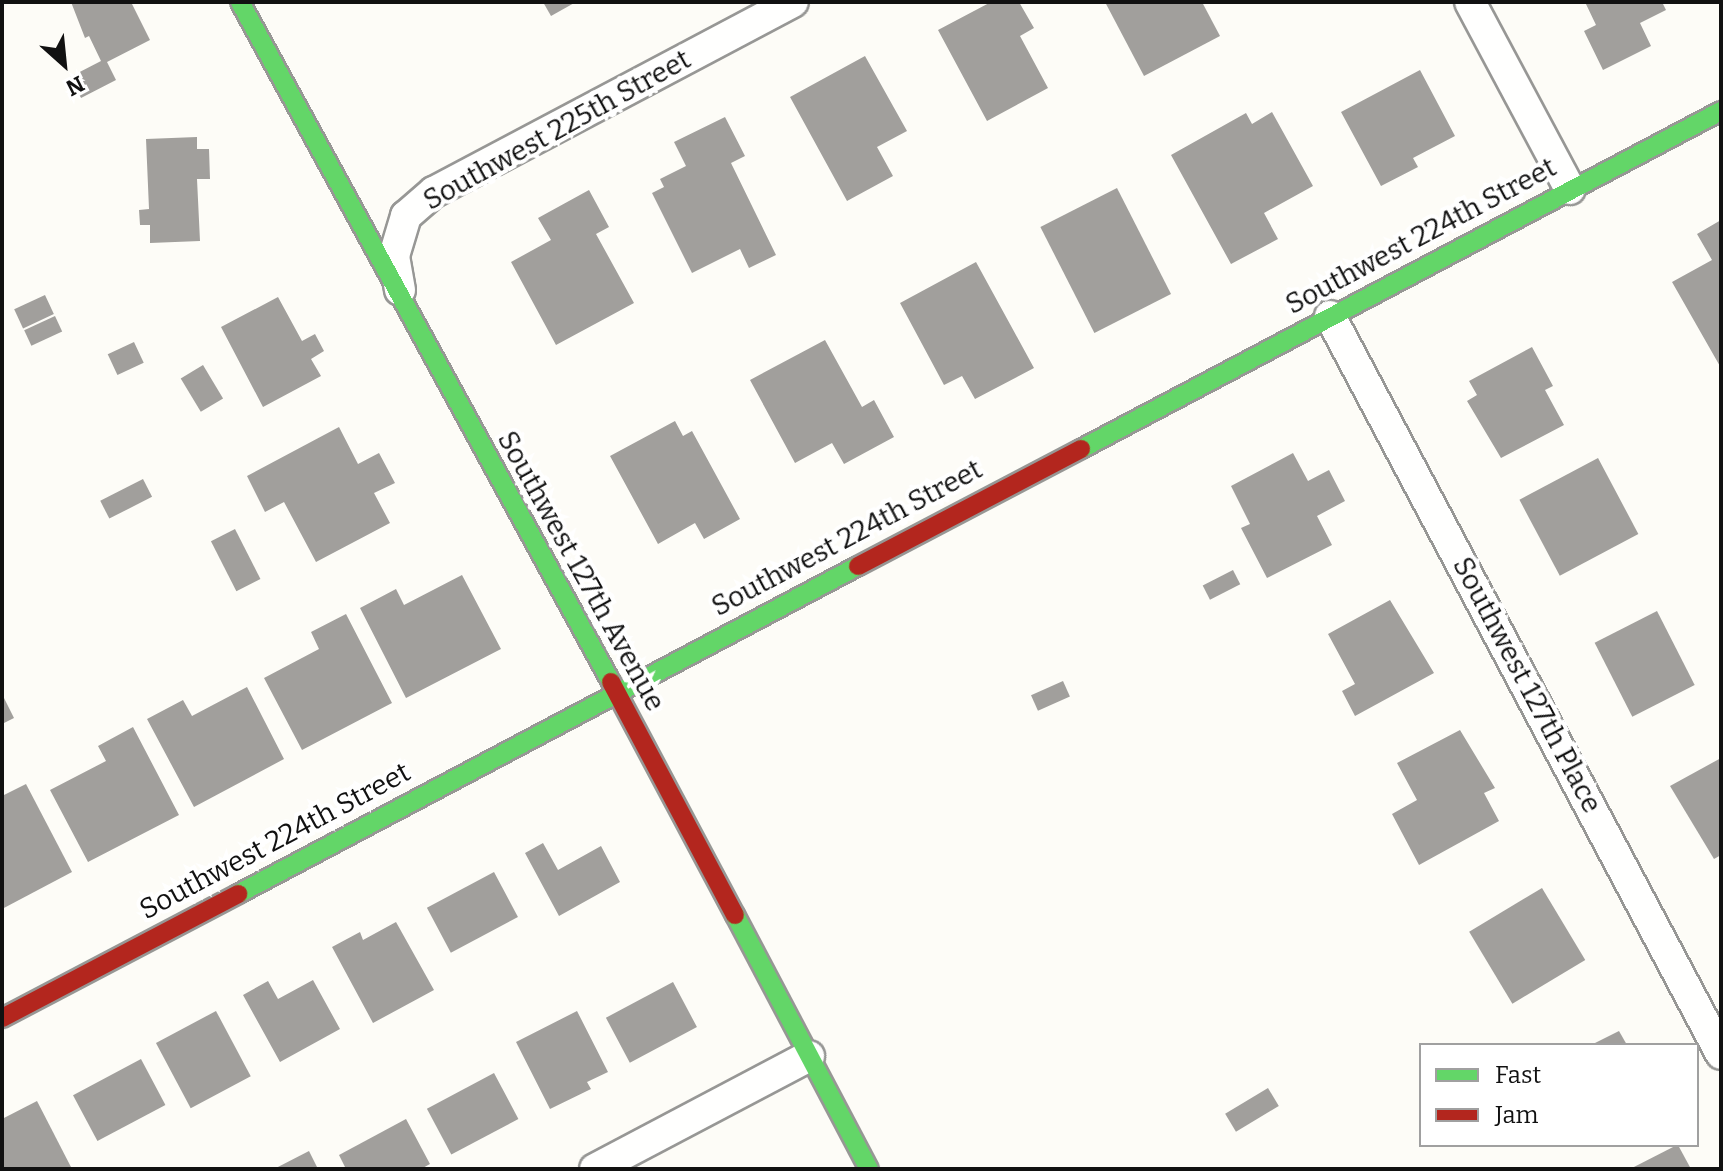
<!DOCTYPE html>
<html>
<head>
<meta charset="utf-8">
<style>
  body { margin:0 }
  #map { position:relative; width:1723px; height:1171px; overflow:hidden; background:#fdfcf7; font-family:Bitter,serif }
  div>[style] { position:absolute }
  .building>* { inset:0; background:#a19f9c; transform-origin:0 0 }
  .roads { filter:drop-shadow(2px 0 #979795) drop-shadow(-2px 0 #979795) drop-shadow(0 2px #979795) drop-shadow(0 -2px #979795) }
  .street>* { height:30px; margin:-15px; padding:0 15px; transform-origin:15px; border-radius:15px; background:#fffffe }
  .fast>* { height:18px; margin:-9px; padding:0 9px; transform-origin:9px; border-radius:9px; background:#63d668 }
  .jam>* { height:18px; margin:-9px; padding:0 9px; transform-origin:9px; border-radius:9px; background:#b3261e }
  span { translate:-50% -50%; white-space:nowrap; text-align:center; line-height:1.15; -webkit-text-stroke:8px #fff; paint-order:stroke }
  .street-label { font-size:28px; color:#111 }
  .frame { position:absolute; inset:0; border:4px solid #111; pointer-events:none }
  .legend { position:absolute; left:1419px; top:1043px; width:280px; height:104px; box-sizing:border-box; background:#fff; border:2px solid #a0a0a0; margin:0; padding:10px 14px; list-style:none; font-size:24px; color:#111 }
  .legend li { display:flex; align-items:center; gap:16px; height:40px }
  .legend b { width:40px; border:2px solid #a0a0a0 }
  .north { position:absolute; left:24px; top:24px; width:80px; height:80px; -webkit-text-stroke:6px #fff; paint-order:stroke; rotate:153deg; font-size:22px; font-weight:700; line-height:32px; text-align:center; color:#111 }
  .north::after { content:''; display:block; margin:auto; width:28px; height:36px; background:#111; clip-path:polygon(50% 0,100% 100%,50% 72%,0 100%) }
</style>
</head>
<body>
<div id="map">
  <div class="building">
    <i style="clip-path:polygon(71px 2px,131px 2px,150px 40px,107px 62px,116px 80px,81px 98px,70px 77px,101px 61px,89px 36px,85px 38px)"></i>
    <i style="clip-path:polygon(543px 2px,576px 2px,551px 16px)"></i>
    <i style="clip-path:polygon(991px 2px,1019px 2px,1034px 28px,1020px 36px,1048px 88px,987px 121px,938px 30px)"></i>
    <i style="clip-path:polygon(1105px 2px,1202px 2px,1220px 36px,1144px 76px)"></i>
    <i style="clip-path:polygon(1585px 2px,1662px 2px,1666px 10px,1640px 23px,1651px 46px,1603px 70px,1584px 31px,1596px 25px)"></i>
    <i style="clip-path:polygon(865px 56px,907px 131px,877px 147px,893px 176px,847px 201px,790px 97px)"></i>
    <i style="clip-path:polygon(1420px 70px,1455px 136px,1413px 158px,1418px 167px,1381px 186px,1341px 112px)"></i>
    <i style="clip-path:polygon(1272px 112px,1313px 186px,1264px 213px,1278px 239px,1231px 264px,1171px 155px,1246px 113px,1252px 124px)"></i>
    <i style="clip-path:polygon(725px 117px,745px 156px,731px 163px,776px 255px,749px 268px,740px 249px,692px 273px,652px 193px,664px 187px,660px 179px,686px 166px,674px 142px)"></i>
    <i style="clip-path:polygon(197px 137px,197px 149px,209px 149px,210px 179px,197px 179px,200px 241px,150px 243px,150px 225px,140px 225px,139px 210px,149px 209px,146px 139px)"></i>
    <i style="left:1117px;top:188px;width:119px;height:86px;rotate:63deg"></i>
    <i style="clip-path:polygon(589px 190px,609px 227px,596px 234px,634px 303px,556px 345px,511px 262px,551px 240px,538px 218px)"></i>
    <i style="clip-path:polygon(1721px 220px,1721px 368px,1672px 282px,1712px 260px,1697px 234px)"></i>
    <i style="clip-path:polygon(976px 262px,1034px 368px,975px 399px,962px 376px,944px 385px,900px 303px)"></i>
    <i style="left:45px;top:295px;width:21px;height:34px;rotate:65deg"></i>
    <i style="clip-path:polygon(278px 297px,302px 341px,315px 334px,324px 351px,311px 359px,321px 376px,263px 407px,221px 327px)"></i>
    <i style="left:55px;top:316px;width:17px;height:34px;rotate:65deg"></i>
    <i style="clip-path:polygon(825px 340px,862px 407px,874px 400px,894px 437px,844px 464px,832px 443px,795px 463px,750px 380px)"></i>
    <i style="left:134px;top:342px;width:23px;height:29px;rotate:65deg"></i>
    <i style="clip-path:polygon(1532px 347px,1553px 386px,1545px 390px,1564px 425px,1501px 458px,1467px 401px,1477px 395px,1469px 381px)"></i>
    <i style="left:203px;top:365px;width:39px;height:26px;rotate:59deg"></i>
    <i style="clip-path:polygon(675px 421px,683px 436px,692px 431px,740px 519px,704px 539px,695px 523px,658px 544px,610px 456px)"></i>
    <i style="clip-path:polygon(339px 427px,358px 464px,379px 453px,395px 483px,374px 493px,390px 523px,316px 562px,284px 502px,265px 512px,247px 476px)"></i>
    <i style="clip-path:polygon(1293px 453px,1308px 481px,1329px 470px,1345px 501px,1317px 516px,1332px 545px,1267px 578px,1241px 528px,1250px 524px,1231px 486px)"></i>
    <i style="left:1598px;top:458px;width:86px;height:89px;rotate:62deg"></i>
    <i style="left:143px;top:479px;width:20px;height:48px;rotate:63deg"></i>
    <i style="left:235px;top:529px;width:56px;height:27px;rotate:63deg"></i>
    <i style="left:1233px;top:570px;width:16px;height:34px;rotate:63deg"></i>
    <i style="clip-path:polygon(462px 575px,501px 649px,406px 698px,360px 608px,396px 589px,404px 605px)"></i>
    <i style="clip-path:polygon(1390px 600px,1434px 673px,1355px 716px,1342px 691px,1355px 684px,1328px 634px)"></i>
    <i style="left:1657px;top:611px;width:83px;height:70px;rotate:63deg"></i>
    <i style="clip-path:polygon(346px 614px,392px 703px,302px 750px,264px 678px,319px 649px,311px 632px)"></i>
    <i style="left:1063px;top:681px;width:17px;height:35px;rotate:66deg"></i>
    <i style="clip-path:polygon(247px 687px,284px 759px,194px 807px,147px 719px,183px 700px,192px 716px)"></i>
    <i style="clip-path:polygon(2px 694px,14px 718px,2px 724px)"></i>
    <i style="clip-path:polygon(133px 727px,179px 815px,88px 862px,50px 790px,106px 761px,98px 746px)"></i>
    <i style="clip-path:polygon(1460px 730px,1495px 788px,1484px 793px,1499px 821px,1419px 865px,1392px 814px,1417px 800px,1397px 763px)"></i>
    <i style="clip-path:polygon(1721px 758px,1721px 855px,1714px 859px,1670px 786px)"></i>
    <i style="clip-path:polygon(26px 784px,72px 872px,2px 909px,2px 796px)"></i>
    <i style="clip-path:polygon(543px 843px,558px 870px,601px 846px,620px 882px,559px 916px,525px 853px)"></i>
    <i style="left:494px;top:872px;width:51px;height:76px;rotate:62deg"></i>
    <i style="left:1542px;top:888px;width:84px;height:85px;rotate:59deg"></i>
    <i style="clip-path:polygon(396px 922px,434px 990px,373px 1023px,332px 947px,360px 932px,363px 940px)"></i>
    <i style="clip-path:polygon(313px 980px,340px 1029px,280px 1062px,243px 995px,268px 981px,278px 999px)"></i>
    <i style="left:673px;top:982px;width:51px;height:76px;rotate:62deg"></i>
    <i style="left:216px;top:1011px;width:74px;height:68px;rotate:62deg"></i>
    <i style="clip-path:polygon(577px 1011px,608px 1072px,587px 1082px,591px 1089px,550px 1109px,516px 1042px)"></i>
    <i style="clip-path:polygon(1619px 1031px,1627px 1045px,1591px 1045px)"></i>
    <i style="left:141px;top:1059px;width:52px;height:77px;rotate:62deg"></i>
    <i style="left:494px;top:1073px;width:52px;height:76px;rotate:62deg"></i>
    <i style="left:1268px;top:1088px;width:21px;height:50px;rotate:59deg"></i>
    <i style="clip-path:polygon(37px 1101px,72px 1169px,2px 1169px,2px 1119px)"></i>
    <i style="clip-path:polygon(406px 1119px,430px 1164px,421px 1169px,346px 1169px,339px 1155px)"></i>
    <i style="clip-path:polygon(1678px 1145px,1691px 1169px,1630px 1169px,1677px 1145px)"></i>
    <i style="clip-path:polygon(309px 1151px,318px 1169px,274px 1169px)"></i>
  </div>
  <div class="roads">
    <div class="street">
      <i style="left:1470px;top:2px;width:212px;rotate:61.9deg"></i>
      <i style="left:400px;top:290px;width:35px;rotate:-100deg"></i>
      <i style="left:394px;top:256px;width:42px;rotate:-73.3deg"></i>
      <i style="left:406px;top:216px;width:37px;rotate:-41deg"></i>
      <i style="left:434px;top:192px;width:406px;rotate:-27.9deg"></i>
      <i style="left:1330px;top:316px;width:835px;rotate:62.08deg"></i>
      <i style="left:595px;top:1169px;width:242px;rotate:-27.8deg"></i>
    </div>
    <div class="fast">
      <i style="left:240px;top:2px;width:775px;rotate:61.38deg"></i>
      <i style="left:1081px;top:449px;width:724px;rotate:-27.84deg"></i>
      <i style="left:238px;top:894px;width:701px;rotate:-27.88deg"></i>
      <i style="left:735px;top:915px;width:287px;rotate:62.2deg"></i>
    </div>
    <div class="jam">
      <i style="left:858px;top:566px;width:252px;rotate:-27.7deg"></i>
      <i style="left:611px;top:682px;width:264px;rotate:62deg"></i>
      <i style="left:2px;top:1018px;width:267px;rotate:-27.7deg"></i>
    </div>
  </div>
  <div class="street-label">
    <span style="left:557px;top:130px;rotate:-29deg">Southwest 225th Street</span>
    <span style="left:1421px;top:236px;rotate:-28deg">Southwest 224th Street</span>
    <span style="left:847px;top:538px;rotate:-28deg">Southwest 224th Street</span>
    <span style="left:581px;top:571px;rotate:61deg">Southwest 127th Avenue</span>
    <span style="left:1527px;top:685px;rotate:62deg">Southwest 127th Place</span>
    <span style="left:275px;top:841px;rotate:-28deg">Southwest 224th Street</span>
  </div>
  <div class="frame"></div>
  <ul class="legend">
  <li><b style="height:10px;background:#63d668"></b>Fast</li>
  <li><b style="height:10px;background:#b3261e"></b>Jam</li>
  </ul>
  <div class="north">N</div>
</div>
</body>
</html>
